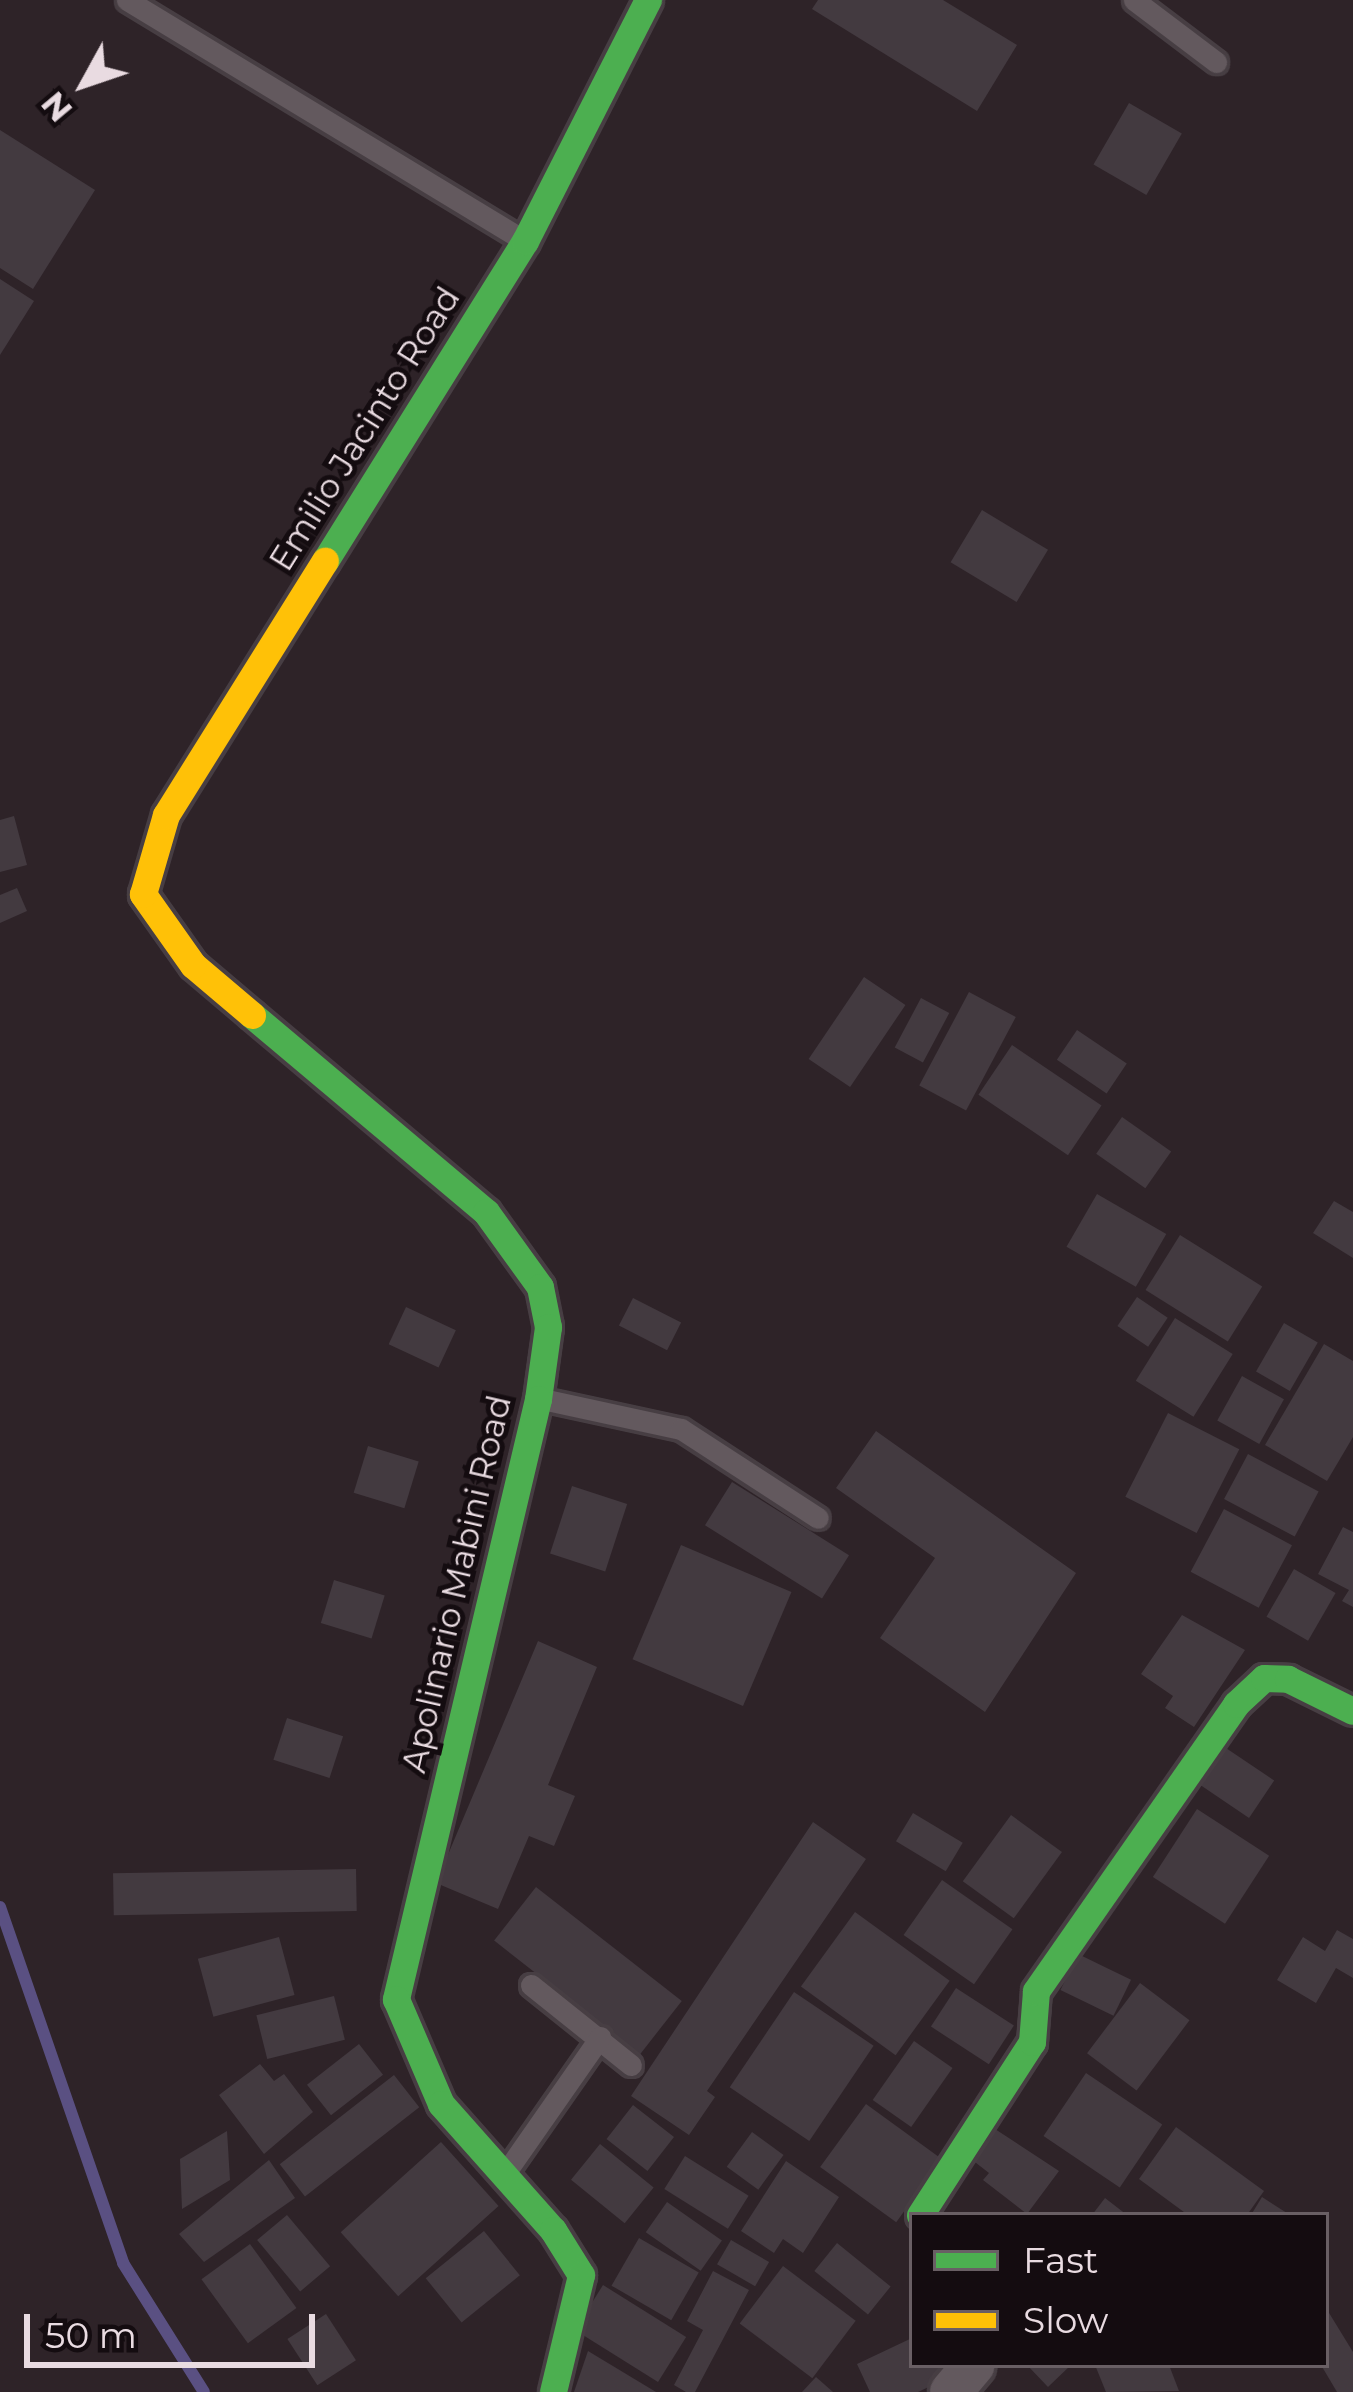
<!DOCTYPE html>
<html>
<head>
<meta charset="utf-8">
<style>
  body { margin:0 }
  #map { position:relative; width:1353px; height:2392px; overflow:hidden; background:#2e2328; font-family:Montserrat,sans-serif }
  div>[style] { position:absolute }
  .stream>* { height:12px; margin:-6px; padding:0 6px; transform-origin:6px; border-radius:6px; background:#5a5082 }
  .building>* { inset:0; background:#433a40; transform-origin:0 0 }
  .roads { filter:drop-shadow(3px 0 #473e43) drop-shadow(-3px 0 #473e43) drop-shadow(0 3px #473e43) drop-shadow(0 -3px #473e43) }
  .lane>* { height:21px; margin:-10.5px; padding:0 10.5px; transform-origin:10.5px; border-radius:10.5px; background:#63595e }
  .street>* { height:42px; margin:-21px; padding:0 21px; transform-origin:21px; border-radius:21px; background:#63595e }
  .fast>* { height:27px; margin:-13.5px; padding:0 13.5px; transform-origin:13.5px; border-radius:13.5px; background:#4caf50 }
  .slow>* { height:27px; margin:-13.5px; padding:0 13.5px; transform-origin:13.5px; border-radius:13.5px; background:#ffc107 }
  span { translate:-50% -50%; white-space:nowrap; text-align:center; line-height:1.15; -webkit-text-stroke:10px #140c10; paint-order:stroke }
  .street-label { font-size:33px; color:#e9dbe1 }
  .legend { position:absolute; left:909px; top:2212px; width:420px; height:156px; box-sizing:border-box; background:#140c10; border:3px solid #695f64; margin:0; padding:15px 21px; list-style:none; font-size:36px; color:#e9dbe1 }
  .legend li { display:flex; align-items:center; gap:24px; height:60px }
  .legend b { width:60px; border:3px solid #695f64 }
  .north { position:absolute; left:24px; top:24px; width:120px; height:120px; -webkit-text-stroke:9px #140c10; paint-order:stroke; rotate:230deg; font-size:33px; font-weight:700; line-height:48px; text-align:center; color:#e9dbe1 }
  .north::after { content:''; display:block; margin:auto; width:42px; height:54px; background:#e9dbe1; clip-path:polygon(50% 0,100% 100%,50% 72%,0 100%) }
  .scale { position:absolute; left:24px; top:2314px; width:291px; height:54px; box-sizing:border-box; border:6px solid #e9dbe1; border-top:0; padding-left:15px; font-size:36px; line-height:42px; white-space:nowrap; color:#e9dbe1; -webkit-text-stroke:9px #140c10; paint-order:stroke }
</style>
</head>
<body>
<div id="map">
  <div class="stream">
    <i style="left:0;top:1907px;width:377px;rotate:70.9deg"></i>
    <i style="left:123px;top:2263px;width:152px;rotate:57.9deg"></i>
  </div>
  <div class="building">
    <i style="clip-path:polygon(818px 0,943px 0,1017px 45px,977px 111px,812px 9px)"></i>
    <i style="left:1129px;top:103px;width:61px;height:71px;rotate:30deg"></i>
    <i style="clip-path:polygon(0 130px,95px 190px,33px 289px,0 268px)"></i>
    <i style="clip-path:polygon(0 279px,34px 301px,0 355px)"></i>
    <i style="left:982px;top:510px;width:77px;height:61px;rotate:31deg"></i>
    <i style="clip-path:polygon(14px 816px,27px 865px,0 872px,0 820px)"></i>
    <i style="clip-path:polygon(17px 888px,27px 911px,0 923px,0 895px)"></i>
    <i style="left:864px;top:977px;width:50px;height:99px;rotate:34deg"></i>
    <i style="left:969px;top:992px;width:53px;height:106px;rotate:28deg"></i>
    <i style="left:921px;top:998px;width:32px;height:56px;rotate:28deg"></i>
    <i style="left:1077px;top:1030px;width:60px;height:36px;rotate:34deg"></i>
    <i style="left:1012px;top:1045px;width:108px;height:60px;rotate:34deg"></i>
    <i style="left:1122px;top:1117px;width:60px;height:45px;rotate:35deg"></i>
    <i style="left:1097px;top:1194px;width:80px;height:61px;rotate:30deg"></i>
    <i style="clip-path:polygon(1334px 1201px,1353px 1212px,1353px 1258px,1313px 1233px)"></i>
    <i style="left:1180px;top:1235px;width:97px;height:65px;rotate:32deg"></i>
    <i style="left:1137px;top:1297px;width:37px;height:35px;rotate:34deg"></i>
    <i style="left:633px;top:1298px;width:54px;height:31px;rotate:27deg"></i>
    <i style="left:406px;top:1307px;width:55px;height:41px;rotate:25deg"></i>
    <i style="left:1175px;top:1318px;width:68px;height:74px;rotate:32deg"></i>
    <i style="left:1284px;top:1323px;width:39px;height:56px;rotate:30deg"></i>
    <i style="clip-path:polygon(1324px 1344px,1353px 1361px,1353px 1437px,1327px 1481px,1265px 1445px)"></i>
    <i style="left:1242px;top:1376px;width:48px;height:51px;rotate:29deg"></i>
    <i style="left:1168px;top:1413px;width:80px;height:94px;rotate:27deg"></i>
    <i style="clip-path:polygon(876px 1431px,1076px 1573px,985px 1712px,880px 1638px,935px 1558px,836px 1488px)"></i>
    <i style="left:368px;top:1446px;width:53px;height:49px;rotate:17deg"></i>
    <i style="left:1248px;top:1454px;width:80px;height:51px;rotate:28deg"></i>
    <i style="left:732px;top:1482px;width:138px;height:51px;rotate:32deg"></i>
    <i style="left:572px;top:1486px;width:58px;height:71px;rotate:18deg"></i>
    <i style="left:1224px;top:1509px;width:77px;height:71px;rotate:28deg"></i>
    <i style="clip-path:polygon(1343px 1527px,1353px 1532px,1353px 1607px,1342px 1601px,1349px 1590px,1318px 1574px)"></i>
    <i style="left:681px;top:1545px;width:120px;height:124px;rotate:23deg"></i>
    <i style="left:1294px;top:1569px;width:48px;height:55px;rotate:30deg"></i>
    <i style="left:334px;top:1580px;width:53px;height:45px;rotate:17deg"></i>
    <i style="clip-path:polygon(1182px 1615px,1245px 1650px,1194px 1727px,1165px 1708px,1173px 1696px,1141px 1674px)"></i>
    <i style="clip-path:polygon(538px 1641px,597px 1667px,548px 1785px,575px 1796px,554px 1846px,529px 1836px,498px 1909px,436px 1883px)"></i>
    <i style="left:287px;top:1718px;width:59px;height:44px;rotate:18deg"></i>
    <i style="left:1217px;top:1742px;width:69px;height:45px;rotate:34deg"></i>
    <i style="left:1197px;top:1809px;width:86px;height:81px;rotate:33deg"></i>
    <i style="left:913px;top:1813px;width:58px;height:33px;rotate:31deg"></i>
    <i style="left:1011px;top:1815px;width:63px;height:82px;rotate:36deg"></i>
    <i style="clip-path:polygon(813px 1822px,866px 1859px,707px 2091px,715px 2097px,689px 2135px,631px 2096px)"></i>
    <i style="left:356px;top:1869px;width:42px;height:243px;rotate:89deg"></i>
    <i style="left:942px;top:1880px;width:86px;height:67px;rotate:35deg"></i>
    <i style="left:536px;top:1887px;width:185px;height:68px;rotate:38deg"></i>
    <i style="left:855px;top:1912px;width:117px;height:92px;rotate:36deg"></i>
    <i style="clip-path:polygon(1337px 1930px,1353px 1939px,1353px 1978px,1336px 1968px,1316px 2003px,1277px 1980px,1303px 1937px,1325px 1951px)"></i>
    <i style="left:279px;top:1937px;width:60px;height:84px;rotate:75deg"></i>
    <i style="left:1078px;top:1954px;width:59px;height:40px;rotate:26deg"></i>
    <i style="left:1140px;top:1983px;width:62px;height:88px;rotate:37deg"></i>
    <i style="left:956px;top:1988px;width:69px;height:46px;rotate:33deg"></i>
    <i style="left:794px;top:1992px;width:96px;height:115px;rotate:34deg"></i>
    <i style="left:334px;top:1996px;width:45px;height:80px;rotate:76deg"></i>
    <i style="left:914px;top:2041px;width:47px;height:72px;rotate:35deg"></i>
    <i style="left:359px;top:2044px;width:39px;height:66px;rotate:52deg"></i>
    <i style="clip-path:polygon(260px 2064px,274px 2081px,284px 2074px,313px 2112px,264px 2154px,219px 2095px)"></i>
    <i style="left:1086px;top:2073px;width:92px;height:76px;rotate:34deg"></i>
    <i style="left:394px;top:2075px;width:41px;height:145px;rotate:52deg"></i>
    <i style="left:866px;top:2104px;width:94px;height:78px;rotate:36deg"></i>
    <i style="left:633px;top:2105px;width:52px;height:43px;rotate:38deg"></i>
    <i style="clip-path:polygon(1176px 2127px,1264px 2191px,1247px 2215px,1188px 2215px,1139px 2179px)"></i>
    <i style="clip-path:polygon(995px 2129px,1059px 2171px,1027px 2214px,983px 2180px,989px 2173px,971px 2159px)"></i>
    <i style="clip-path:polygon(227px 2131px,230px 2180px,182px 2209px,180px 2159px)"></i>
    <i style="left:752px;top:2132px;width:39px;height:43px;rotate:36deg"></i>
    <i style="left:441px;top:2142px;width:86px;height:135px;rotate:48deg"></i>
    <i style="left:600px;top:2144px;width:69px;height:46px;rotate:39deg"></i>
    <i style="left:685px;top:2156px;width:75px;height:39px;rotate:32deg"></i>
    <i style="clip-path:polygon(269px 2160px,295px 2198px,204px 2262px,179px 2234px)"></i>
    <i style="clip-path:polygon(786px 2161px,839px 2197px,803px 2253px,783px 2239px,774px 2253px,741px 2231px)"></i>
    <i style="clip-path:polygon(1262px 2197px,1290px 2215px,1251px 2215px)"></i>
    <i style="clip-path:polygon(1105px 2198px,1127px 2215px,1092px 2215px)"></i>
    <i style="left:667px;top:2202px;width:67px;height:37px;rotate:35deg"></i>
    <i style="left:287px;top:2215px;width:67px;height:39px;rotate:50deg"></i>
    <i style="left:484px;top:2231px;width:57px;height:75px;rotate:51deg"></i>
    <i style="left:639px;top:2238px;width:69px;height:55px;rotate:30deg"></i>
    <i style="left:731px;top:2240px;width:44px;height:28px;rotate:30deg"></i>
    <i style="left:837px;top:2243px;width:69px;height:36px;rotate:39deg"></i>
    <i style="left:250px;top:2244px;width:79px;height:60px;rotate:54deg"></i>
    <i style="left:783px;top:2266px;width:91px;height:72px;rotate:37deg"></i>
    <i style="clip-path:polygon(713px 2271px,749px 2290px,695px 2392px,686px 2392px,674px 2385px,703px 2330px,687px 2321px)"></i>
    <i style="left:603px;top:2285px;width:98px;height:53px;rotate:32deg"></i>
    <i style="clip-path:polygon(1326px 2308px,1353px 2352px,1353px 2392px,1337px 2392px,1321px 2365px)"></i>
    <i style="left:326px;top:2314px;width:55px;height:46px;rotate:57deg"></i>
    <i style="clip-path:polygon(912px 2338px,912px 2365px,944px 2365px,950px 2377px,918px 2392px,870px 2392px,857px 2364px)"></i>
    <i style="clip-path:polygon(588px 2351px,656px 2392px,574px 2392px)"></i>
    <i style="clip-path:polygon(1027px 2365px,1071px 2365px,1048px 2387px)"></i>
    <i style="clip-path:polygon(1095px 2365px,1169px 2365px,1179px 2391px,1106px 2392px)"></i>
    <i style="clip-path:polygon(816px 2377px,833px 2392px,802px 2392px)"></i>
  </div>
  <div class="roads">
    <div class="lane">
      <i style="left:127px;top:0;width:459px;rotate:31.2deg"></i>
      <i style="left:1134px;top:0;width:103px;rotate:37.1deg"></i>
      <i style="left:542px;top:1399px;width:142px;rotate:12.2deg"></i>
      <i style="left:681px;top:1429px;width:163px;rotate:33deg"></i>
      <i style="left:531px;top:1985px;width:128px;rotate:38.7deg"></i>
      <i style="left:508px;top:2169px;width:161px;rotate:-55.1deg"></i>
    </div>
    <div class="street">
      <i style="left:951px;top:2392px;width:35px;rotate:-50deg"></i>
    </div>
    <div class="fast">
      <i style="left:325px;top:561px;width:377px;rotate:-58deg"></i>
      <i style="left:525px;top:241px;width:271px;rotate:-63deg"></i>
      <i style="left:252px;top:1015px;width:306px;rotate:40.1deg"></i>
      <i style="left:486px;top:1212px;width:92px;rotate:54.2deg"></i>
      <i style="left:540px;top:1287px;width:41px;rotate:78.7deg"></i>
      <i style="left:548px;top:1327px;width:73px;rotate:97.9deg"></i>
      <i style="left:538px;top:1399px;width:617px;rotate:103.32deg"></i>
      <i style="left:396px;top:1999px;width:114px;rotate:66.8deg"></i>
      <i style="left:441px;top:2104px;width:169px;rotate:48.4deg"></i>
      <i style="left:553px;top:2230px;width:53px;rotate:58.1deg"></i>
      <i style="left:581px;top:2275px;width:120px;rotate:103.5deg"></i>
      <i style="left:920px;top:2215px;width:206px;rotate:-57.1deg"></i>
      <i style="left:1032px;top:2042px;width:51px;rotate:-85.5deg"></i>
      <i style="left:1036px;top:1991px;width:350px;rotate:-55.1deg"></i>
      <i style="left:1236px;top:1704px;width:38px;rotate:-43deg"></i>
      <i style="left:1264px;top:1678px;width:24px;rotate:2deg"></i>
      <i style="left:1288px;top:1679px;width:72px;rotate:26.2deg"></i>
    </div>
    <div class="slow">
      <i style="left:252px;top:1015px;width:77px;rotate:-139.7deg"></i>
      <i style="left:193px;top:965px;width:87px;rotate:-125.2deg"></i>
      <i style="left:143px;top:894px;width:82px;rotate:-73.8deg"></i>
      <i style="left:166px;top:815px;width:300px;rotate:-58deg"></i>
    </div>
  </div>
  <div class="street-label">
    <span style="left:365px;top:429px;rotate:-58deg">Emilio Jacinto Road</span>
    <span style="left:457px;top:1584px;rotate:-77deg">Apolinario Mabini Road</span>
  </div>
  <ul class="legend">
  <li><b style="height:15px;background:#4caf50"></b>Fast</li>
  <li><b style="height:15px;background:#ffc107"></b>Slow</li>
  </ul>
  <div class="north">N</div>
  <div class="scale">50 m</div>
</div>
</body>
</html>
